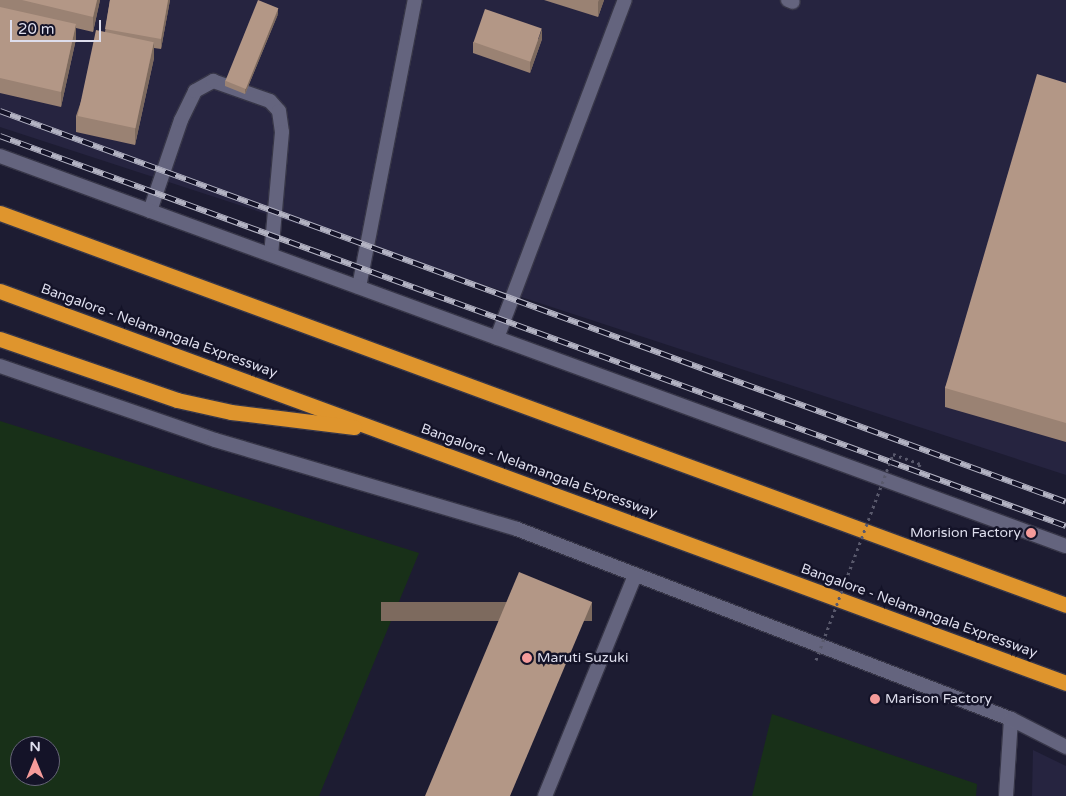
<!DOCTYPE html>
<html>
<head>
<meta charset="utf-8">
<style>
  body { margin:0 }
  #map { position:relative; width:1066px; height:796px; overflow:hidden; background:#1d1c32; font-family:"Varela Round",sans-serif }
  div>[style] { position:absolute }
  .built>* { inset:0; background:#262440 }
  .green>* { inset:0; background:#183018 }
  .path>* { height:3px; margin-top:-1.5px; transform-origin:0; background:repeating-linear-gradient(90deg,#59596c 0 2.5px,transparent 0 6.5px) }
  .roads { filter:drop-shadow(1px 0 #373648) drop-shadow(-1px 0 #373648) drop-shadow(0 1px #373648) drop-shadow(0 -1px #373648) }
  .service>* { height:14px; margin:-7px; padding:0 7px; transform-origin:7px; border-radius:7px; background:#64647e }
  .minor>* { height:14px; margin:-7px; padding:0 7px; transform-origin:7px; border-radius:7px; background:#64647e }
  .tertiary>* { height:14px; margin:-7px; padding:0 7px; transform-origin:7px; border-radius:7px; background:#64647e }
  .motorway>* { height:15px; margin:-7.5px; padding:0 7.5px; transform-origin:7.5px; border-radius:7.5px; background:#df952d }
  .rail>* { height:5.5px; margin-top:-2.75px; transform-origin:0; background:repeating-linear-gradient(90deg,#141328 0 11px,#b3b3c3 0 22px); box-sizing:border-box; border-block:1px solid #b3b3c3 }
  .path-bridge>* { height:3px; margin-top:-1.5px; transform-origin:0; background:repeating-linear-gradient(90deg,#59596c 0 2.5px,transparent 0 6.5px) }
  .wall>* { inset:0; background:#9a8273 }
  .shaded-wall>* { inset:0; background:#7d6a5e; transform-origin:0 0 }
  .building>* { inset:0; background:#b39786; transform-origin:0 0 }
  .dots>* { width:14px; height:14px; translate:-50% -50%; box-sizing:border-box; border:2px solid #141328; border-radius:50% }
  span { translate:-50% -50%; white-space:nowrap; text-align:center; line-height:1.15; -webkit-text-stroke:5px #141328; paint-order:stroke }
  .street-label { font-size:14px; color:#dedeed }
  .poi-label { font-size:14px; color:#dedeed }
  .right { translate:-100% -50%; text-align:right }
  .left { translate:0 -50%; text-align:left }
  .north { position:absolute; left:10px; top:736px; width:50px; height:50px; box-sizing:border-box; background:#141328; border:1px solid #656477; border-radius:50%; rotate:0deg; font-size:14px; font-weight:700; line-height:20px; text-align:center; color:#dedeed }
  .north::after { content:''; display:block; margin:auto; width:18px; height:22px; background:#f59b9a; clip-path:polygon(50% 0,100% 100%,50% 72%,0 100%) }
  .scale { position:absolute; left:10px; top:20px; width:91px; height:22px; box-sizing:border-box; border:2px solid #dedeed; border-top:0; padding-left:6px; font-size:15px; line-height:18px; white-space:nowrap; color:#dedeed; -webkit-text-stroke:4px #141328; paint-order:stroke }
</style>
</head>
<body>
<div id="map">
  <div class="built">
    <i style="clip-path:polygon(6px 0,1066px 0,1066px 475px,0 127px,0 33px)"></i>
    <i style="clip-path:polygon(1033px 750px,1066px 766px,1066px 796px,1032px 796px)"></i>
  </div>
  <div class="green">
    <i style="clip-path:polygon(evenodd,0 421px,419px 553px,319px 796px,0 796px,0 421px,20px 746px,50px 746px,50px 776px,20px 776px,20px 746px)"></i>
    <i style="clip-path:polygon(772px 714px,977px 784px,976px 796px,752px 796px)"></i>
  </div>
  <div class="path">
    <i style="left:893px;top:454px;width:29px;rotate:20deg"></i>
    <i style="left:920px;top:464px;width:5px;rotate:112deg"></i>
  </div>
  <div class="roads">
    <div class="service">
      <i style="left:788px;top:0;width:5px;rotate:22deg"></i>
      <i style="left:150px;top:211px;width:96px;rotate:-71.2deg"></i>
      <i style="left:181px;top:120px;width:32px;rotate:-64deg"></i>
      <i style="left:195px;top:91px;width:21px;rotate:-29deg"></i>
      <i style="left:213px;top:81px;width:60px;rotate:19.3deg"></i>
      <i style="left:270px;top:101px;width:13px;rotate:48deg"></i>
      <i style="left:279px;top:111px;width:21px;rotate:82deg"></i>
      <i style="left:282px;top:132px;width:123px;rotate:95.1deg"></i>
      <i style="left:497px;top:338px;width:361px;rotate:-69.3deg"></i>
    </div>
    <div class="minor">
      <i style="left:359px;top:287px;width:292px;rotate:-79deg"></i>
      <i style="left:545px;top:796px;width:239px;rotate:-67.8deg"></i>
      <i style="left:1006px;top:796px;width:77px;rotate:-86.3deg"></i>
    </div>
    <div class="tertiary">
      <i style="left:0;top:156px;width:1135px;rotate:20.1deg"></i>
      <i style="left:0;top:366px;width:227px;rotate:19deg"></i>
      <i style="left:215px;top:440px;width:315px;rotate:16.4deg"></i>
      <i style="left:517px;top:529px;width:529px;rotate:21.04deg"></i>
      <i style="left:1011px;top:719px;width:62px;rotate:27deg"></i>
    </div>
    <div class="motorway">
      <i style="left:0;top:213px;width:1136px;rotate:20.19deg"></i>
      <i style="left:0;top:291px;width:1136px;rotate:20.19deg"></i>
      <i style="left:0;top:339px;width:187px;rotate:19deg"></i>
      <i style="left:177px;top:400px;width:55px;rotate:12.5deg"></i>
      <i style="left:231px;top:412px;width:124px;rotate:7deg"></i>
    </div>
  </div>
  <div class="rail">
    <i style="left:0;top:111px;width:1135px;rotate:20.14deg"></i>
    <i style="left:0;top:136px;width:1135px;rotate:20.1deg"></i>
  </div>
  <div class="path-bridge">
    <i style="left:816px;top:660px;width:220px;rotate:-69.5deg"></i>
  </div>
  <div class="wall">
    <i style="clip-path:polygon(0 0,100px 0,93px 32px,76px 28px,76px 39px,61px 107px,0 93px)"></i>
    <i style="clip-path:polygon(110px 0,170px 0,161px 49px,154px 48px,154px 58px,135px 145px,76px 132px,76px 116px,105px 32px)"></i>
    <i style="clip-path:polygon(544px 0,604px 0,598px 17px)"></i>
    <i style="clip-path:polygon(278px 14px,245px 94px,225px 86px,225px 81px)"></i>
    <i style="clip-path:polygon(542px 39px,530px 73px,473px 53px,473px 42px)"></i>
    <i style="clip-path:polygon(1066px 83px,1066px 442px,945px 407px,945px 388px)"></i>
  </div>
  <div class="shaded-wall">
    <i style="clip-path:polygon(97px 0,100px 0,93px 32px,93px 17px)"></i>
    <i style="clip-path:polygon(168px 0,170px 0,161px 49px,161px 39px)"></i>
    <i style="clip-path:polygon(599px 0,604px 0,598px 17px,598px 2px)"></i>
    <i style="clip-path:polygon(278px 8px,278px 14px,245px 94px,245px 89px)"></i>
    <i style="clip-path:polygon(76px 24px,76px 39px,61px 107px,61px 92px)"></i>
    <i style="clip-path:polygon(542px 29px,542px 39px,530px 73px,530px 62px)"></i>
    <i style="clip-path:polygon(154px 42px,154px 58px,135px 145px,135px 129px)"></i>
    <i style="left:592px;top:602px;width:19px;height:211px;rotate:90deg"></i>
  </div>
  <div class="building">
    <i style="clip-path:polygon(22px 0,97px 0,93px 17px)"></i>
    <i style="clip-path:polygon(110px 0,168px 0,161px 39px,105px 29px)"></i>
    <i style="left:258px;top:0;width:22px;height:87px;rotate:22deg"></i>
    <i style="clip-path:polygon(0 7px,76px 24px,61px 92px,0 78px)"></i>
    <i style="left:485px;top:9px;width:60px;height:35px;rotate:19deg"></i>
    <i style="left:96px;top:30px;width:59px;height:88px;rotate:12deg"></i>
    <i style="clip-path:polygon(1037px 74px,1066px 83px,1066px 423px,945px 388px)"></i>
    <i style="clip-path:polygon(519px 572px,592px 602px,510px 796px,425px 796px)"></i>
  </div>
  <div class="dots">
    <i style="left:1031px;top:533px;background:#f59b9a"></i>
    <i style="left:527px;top:658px;background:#f59b9a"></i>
    <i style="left:875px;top:699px;background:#f59b9a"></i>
  </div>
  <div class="street-label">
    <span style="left:159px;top:331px;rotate:20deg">Bangalore - Nelamangala Expressway</span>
    <span style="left:539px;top:471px;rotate:20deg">Bangalore - Nelamangala Expressway</span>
    <span style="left:919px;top:611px;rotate:20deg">Bangalore - Nelamangala Expressway</span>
  </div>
  <div class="poi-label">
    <span class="right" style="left:1021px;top:533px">Morision Factory</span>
    <span class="left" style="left:537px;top:658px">Maruti Suzuki</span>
    <span class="left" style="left:885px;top:699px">Marison Factory</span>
  </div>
  <div class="north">N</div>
  <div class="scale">20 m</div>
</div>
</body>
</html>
